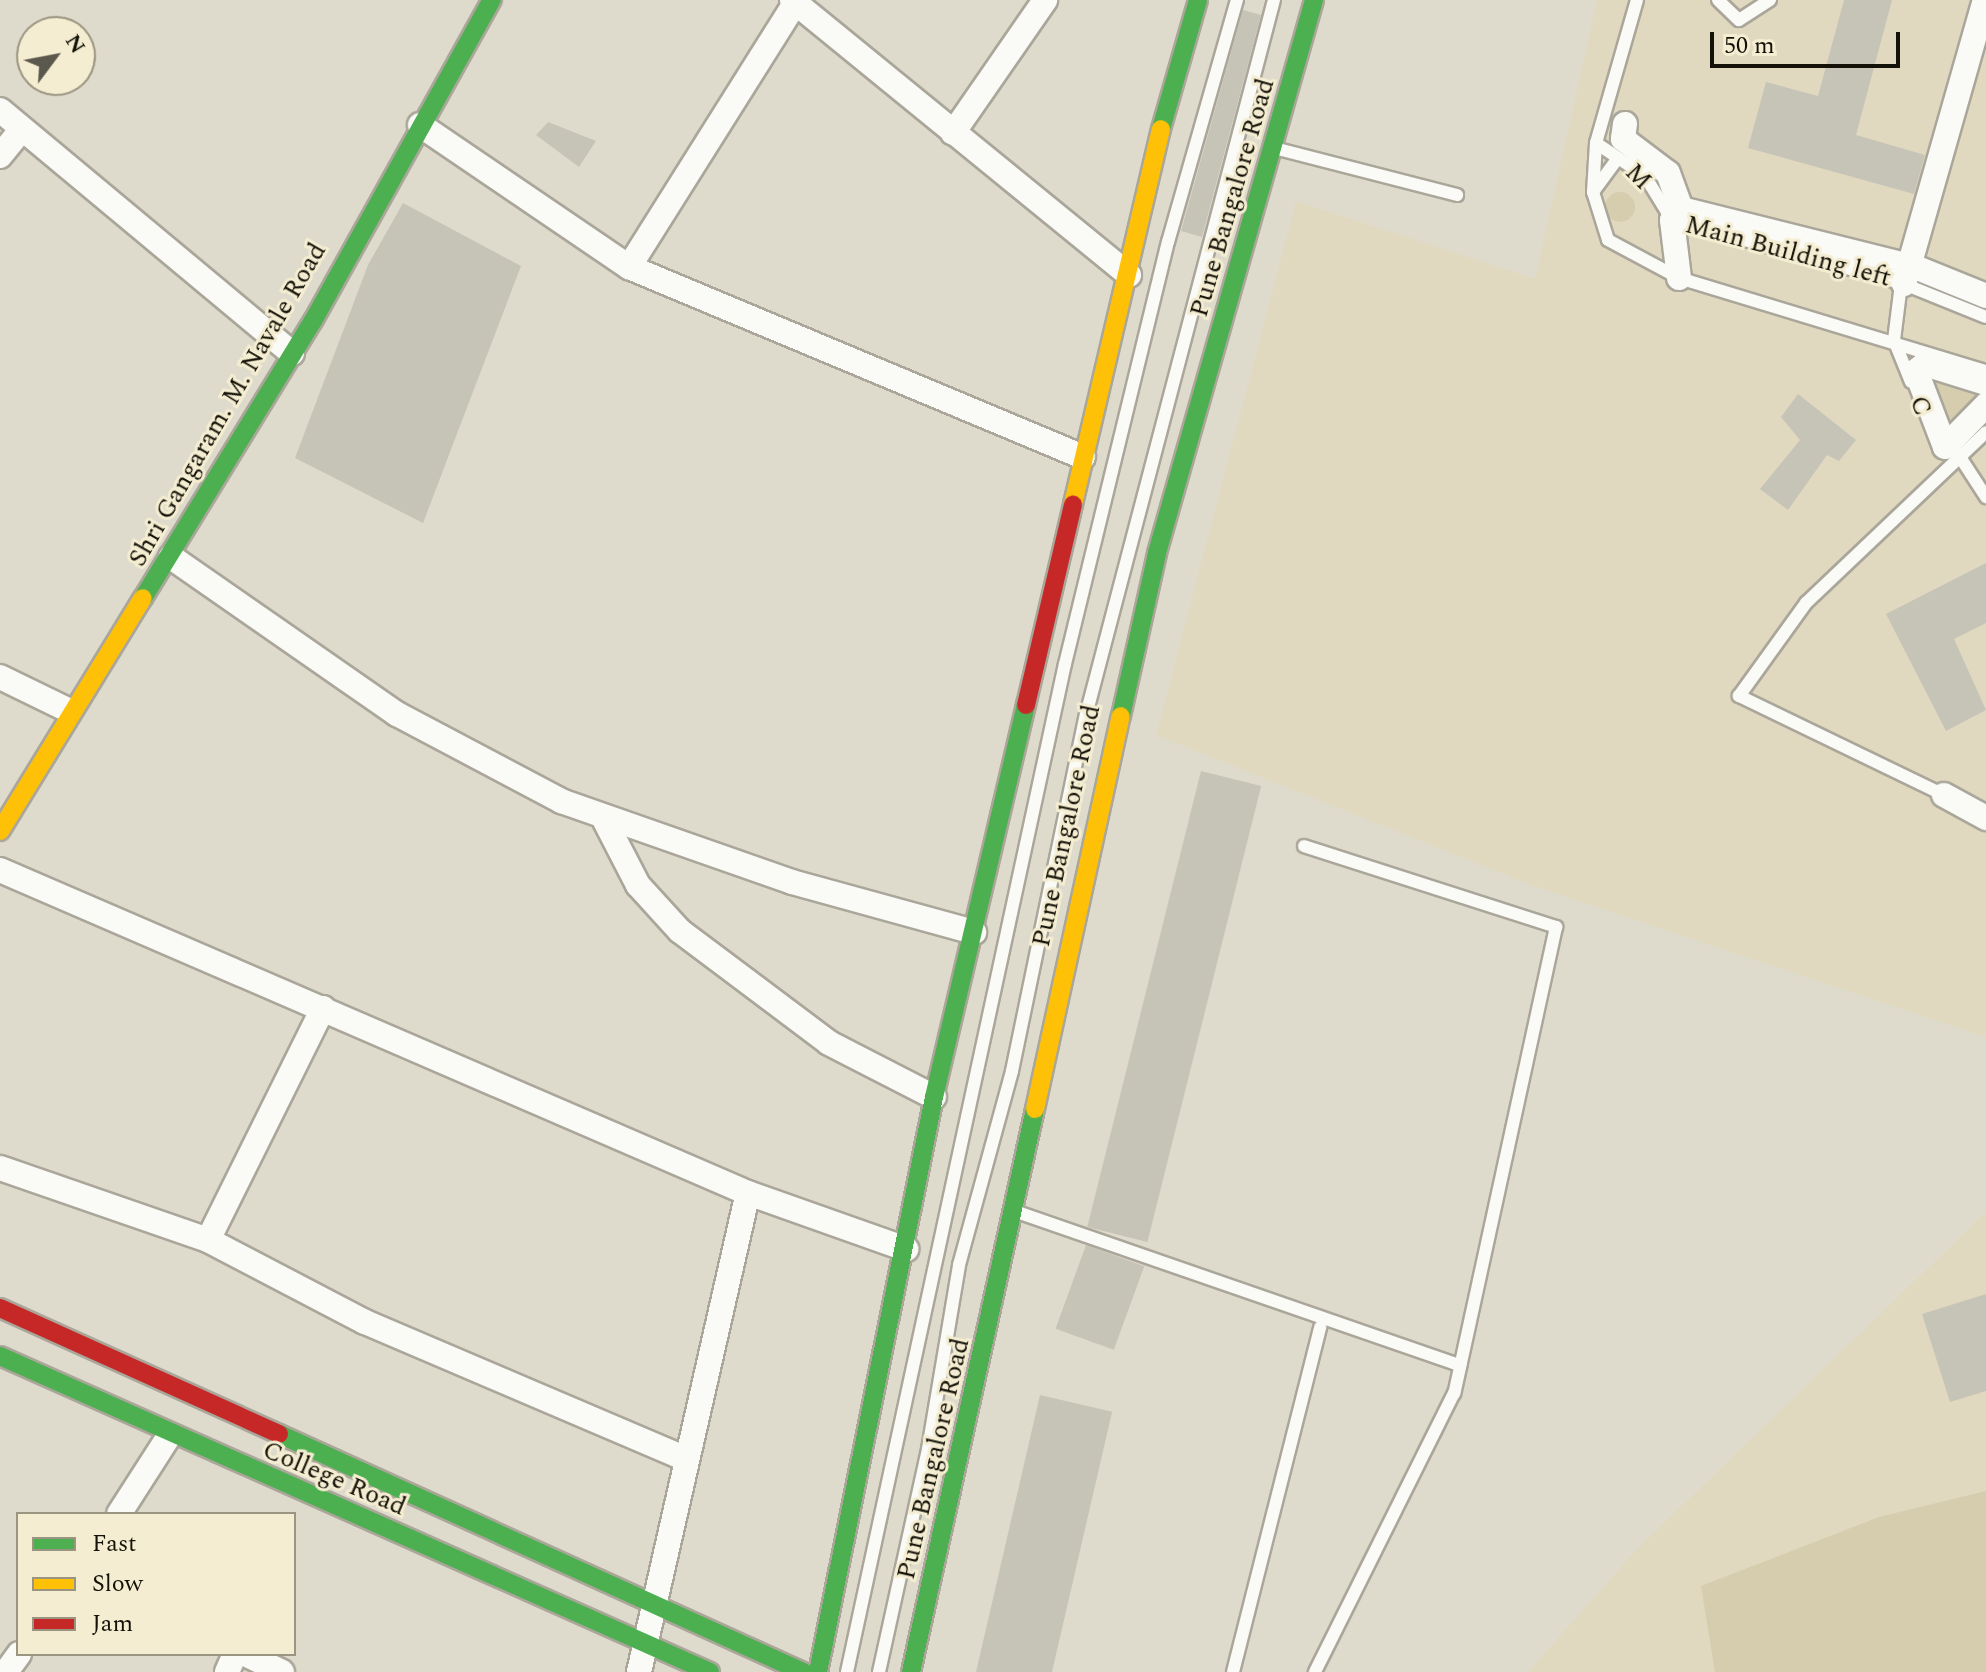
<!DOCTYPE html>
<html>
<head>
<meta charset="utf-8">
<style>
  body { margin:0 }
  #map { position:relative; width:1986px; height:1672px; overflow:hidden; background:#dfdbcc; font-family:Spectral,serif }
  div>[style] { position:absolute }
  .built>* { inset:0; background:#e0d9bf }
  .green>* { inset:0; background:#d6cdaf }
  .round { border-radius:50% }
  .building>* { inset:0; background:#c6c3b7; transform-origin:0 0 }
  .roads { filter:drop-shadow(2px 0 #aaa69a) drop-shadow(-2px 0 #aaa69a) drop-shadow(0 2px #aaa69a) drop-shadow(0 -2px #aaa69a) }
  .lane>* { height:12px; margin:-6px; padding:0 6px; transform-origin:6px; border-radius:6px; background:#fafaf7 }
  .street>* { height:24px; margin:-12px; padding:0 12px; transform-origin:12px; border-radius:12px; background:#fafaf7 }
  .fast>* { height:18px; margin:-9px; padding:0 9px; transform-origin:9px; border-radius:9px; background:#4caf50 }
  .slow>* { height:18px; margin:-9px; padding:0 9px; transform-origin:9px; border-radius:9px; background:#ffc107 }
  .jam>* { height:18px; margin:-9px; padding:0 9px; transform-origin:9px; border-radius:9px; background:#c62828 }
  span { translate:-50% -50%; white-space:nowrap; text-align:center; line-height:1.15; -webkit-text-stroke:6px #f4edd1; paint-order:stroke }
  .street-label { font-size:26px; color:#141108 }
  .legend { position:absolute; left:16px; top:1512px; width:280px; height:144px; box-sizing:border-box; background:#f4edd1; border:2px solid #9a9581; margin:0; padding:10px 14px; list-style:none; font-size:24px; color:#141108 }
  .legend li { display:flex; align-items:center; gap:16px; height:40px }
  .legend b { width:40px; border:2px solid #9a9581 }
  .north { position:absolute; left:16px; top:16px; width:80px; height:80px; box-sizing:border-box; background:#f4edd1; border:2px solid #9a9581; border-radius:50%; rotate:58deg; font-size:22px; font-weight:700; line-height:32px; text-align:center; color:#141108 }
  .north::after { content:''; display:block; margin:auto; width:28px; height:36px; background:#5b584d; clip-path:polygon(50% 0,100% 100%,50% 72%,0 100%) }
  .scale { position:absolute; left:1710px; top:32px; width:190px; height:36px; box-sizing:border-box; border:4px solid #141108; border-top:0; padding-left:10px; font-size:24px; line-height:28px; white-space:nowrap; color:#141108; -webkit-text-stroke:6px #f4edd1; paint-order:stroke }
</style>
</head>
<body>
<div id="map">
  <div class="built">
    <i style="clip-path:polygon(1597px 0,1986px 0,1986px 1037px,1531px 885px,1156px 735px,1296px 201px,1535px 279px)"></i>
    <i style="clip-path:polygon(1986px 1212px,1986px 1672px,1528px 1672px,1637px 1549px)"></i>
  </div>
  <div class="green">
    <i class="round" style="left:1605px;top:192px;width:30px;height:30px"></i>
    <i style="clip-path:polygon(1912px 360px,1986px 379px,1986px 414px,1953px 452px)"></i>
    <i style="clip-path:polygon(1986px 1491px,1986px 1672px,1715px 1672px,1701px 1586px,1879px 1517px)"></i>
  </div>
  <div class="building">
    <i style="clip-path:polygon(1844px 0,1892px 0,1856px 135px,1925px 155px,1914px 194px,1748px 148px,1766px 82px,1818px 96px)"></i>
    <i style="clip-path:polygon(1243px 10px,1261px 15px,1202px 237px,1181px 231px)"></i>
    <i style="clip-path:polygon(548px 122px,596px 141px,579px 167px,536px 135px)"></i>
    <i style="clip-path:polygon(403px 203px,521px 266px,423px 523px,295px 458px,368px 265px)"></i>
    <i style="clip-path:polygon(1798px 394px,1856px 440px,1839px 461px,1827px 455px,1788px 510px,1760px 489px,1800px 440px,1781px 417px)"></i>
    <i style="clip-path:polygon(1986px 563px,1986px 623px,1954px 639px,1986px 710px,1946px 731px,1886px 614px)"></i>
    <i style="left:1201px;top:771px;width:62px;height:470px;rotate:14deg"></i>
    <i style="left:1086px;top:1245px;width:62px;height:89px;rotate:20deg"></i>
    <i style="clip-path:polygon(1986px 1294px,1986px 1391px,1950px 1402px,1922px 1314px)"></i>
    <i style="left:1040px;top:1395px;width:74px;height:284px;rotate:13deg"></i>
  </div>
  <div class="roads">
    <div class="lane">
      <i style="left:1637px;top:0;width:149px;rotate:106deg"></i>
      <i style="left:1596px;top:143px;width:49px;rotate:93.5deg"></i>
      <i style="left:1593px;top:192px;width:50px;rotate:72.6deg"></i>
      <i style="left:1608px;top:240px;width:81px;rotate:28.2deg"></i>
      <i style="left:1679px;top:278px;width:321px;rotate:16.9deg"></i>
      <i style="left:1718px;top:0;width:29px;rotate:44deg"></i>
      <i style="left:1739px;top:20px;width:37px;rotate:-33deg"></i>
      <i style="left:1596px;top:143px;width:59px;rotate:34deg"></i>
      <i style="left:1645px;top:176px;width:52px;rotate:58.5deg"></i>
      <i style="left:1672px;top:220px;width:241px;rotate:15.4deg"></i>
      <i style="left:1904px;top:284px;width:88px;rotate:21.9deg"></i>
      <i style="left:1278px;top:149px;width:185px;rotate:14.4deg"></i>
      <i style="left:1593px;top:192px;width:42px;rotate:-53.7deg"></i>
      <i style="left:1901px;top:284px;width:56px;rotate:97.1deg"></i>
      <i style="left:1894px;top:340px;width:45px;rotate:68deg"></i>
      <i style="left:1960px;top:457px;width:48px;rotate:57deg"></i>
      <i style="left:1944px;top:795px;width:228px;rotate:-154.2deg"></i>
      <i style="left:1739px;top:696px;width:115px;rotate:-54.2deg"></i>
      <i style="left:1806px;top:603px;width:248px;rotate:-43.5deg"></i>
      <i style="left:1304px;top:846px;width:265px;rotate:17.8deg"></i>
      <i style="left:1556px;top:927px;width:477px;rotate:102.3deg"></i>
      <i style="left:1454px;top:1393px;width:312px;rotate:116.5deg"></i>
      <i style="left:1017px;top:1212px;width:469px;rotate:19.1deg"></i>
      <i style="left:847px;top:1672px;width:1031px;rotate:-77.8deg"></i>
      <i style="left:1065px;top:664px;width:434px;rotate:-76.3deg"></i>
      <i style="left:1168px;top:242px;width:252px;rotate:-74.1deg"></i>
      <i style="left:879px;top:1672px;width:228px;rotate:-77.6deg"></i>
      <i style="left:928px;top:1449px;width:187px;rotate:-80.4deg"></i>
      <i style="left:959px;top:1265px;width:201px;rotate:-74.7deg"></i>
      <i style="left:1012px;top:1071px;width:364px;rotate:-78.3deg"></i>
      <i style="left:1086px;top:715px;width:739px;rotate:-75.27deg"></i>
      <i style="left:1233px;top:1672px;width:356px;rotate:-75.8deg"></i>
    </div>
    <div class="street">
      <i style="left:792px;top:0;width:435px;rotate:39.2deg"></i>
      <i style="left:0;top:110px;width:380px;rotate:39.8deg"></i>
      <i style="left:1625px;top:124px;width:15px;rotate:98deg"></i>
      <i style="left:1623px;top:139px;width:56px;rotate:37.1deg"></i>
      <i style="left:1668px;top:173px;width:38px;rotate:70deg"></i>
      <i style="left:1681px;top:209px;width:235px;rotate:14deg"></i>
      <i style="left:420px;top:125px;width:253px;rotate:34.2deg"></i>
      <i style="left:629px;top:267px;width:492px;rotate:22.7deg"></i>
      <i style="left:953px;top:133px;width:162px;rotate:-55.3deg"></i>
      <i style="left:0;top:156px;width:33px;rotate:-51deg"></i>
      <i style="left:1910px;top:265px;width:82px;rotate:22.2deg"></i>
      <i style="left:629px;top:267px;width:315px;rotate:-57.8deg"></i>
      <i style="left:1679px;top:278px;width:58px;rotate:-96.9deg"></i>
      <i style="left:1672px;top:220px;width:14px;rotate:-51deg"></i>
      <i style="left:1904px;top:284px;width:295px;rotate:-74.1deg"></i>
      <i style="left:1986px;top:383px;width:64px;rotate:-162.7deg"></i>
      <i style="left:1925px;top:364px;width:11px;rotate:142deg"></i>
      <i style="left:1916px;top:371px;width:81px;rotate:69.1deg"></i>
      <i style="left:1945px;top:447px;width:59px;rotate:-45.7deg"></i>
      <i style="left:171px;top:557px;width:275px;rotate:34.8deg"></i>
      <i style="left:397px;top:714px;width:186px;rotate:27.9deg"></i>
      <i style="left:561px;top:801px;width:245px;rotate:19.3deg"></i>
      <i style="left:792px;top:882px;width:189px;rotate:15.4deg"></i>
      <i style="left:0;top:677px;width:76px;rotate:25.9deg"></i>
      <i style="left:1944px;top:795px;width:48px;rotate:28.7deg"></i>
      <i style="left:605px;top:821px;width:72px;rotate:62.7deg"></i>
      <i style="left:638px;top:885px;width:62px;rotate:47.6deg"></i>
      <i style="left:680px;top:931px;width:186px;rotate:36.9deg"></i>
      <i style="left:829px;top:1043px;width:118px;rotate:27.2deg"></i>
      <i style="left:0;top:870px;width:815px;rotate:23.36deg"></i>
      <i style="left:748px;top:1193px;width:168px;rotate:19.5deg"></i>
      <i style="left:0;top:1168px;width:220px;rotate:19.1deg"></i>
      <i style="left:208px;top:1240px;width:177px;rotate:27.6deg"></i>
      <i style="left:365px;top:1322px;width:349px;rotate:23.1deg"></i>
      <i style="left:208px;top:1240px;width:259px;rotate:-63.6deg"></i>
      <i style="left:119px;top:1514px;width:93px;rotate:-57.3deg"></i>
      <i style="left:245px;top:1654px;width:41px;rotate:25.9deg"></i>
      <i style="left:6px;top:1672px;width:22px;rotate:-54deg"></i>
      <i style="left:227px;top:1672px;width:20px;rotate:-66deg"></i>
      <i style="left:639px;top:1672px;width:491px;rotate:-77.2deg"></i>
    </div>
    <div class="fast">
      <i style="left:1161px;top:129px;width:134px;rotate:-74deg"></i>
      <i style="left:143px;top:598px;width:325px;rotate:-58.5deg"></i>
      <i style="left:313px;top:321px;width:368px;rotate:-60.9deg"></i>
      <i style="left:1121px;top:716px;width:167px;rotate:-77.5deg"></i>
      <i style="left:1157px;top:553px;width:575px;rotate:-74.15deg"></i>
      <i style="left:0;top:1356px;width:777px;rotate:23.99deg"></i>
      <i style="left:279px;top:1434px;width:576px;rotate:24.43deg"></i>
      <i style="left:818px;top:1672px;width:587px;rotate:-78.59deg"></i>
      <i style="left:934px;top:1097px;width:403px;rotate:-76.8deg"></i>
      <i style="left:911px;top:1672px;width:576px;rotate:-77.58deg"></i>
    </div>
    <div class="slow">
      <i style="left:1073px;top:504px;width:385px;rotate:-76.8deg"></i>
      <i style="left:0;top:831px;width:273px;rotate:-58.5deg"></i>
      <i style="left:1035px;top:1109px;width:402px;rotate:-77.7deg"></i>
    </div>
    <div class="jam">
      <i style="left:1026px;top:705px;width:206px;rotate:-76.8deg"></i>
      <i style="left:0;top:1308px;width:306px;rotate:24.3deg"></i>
    </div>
  </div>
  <div class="street-label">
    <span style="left:1638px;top:177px;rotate:45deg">M</span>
    <span style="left:1233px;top:198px;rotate:-74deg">Pune Bangalore Road</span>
    <span style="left:1788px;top:252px;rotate:15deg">Main Building left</span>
    <span style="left:228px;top:405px;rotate:-60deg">Shri Gangaram. M. Navale Road</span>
    <span style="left:1920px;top:406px;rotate:69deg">C</span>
    <span style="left:1067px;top:826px;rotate:-78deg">Pune Bangalore Road</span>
    <span style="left:934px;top:1459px;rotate:-77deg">Pune Bangalore Road</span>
    <span style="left:334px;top:1479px;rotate:23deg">College Road</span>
  </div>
  <ul class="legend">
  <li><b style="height:10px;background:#4caf50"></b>Fast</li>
  <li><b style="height:10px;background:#ffc107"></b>Slow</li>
  <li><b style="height:10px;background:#c62828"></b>Jam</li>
  </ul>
  <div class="north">N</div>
  <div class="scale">50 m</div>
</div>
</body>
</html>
